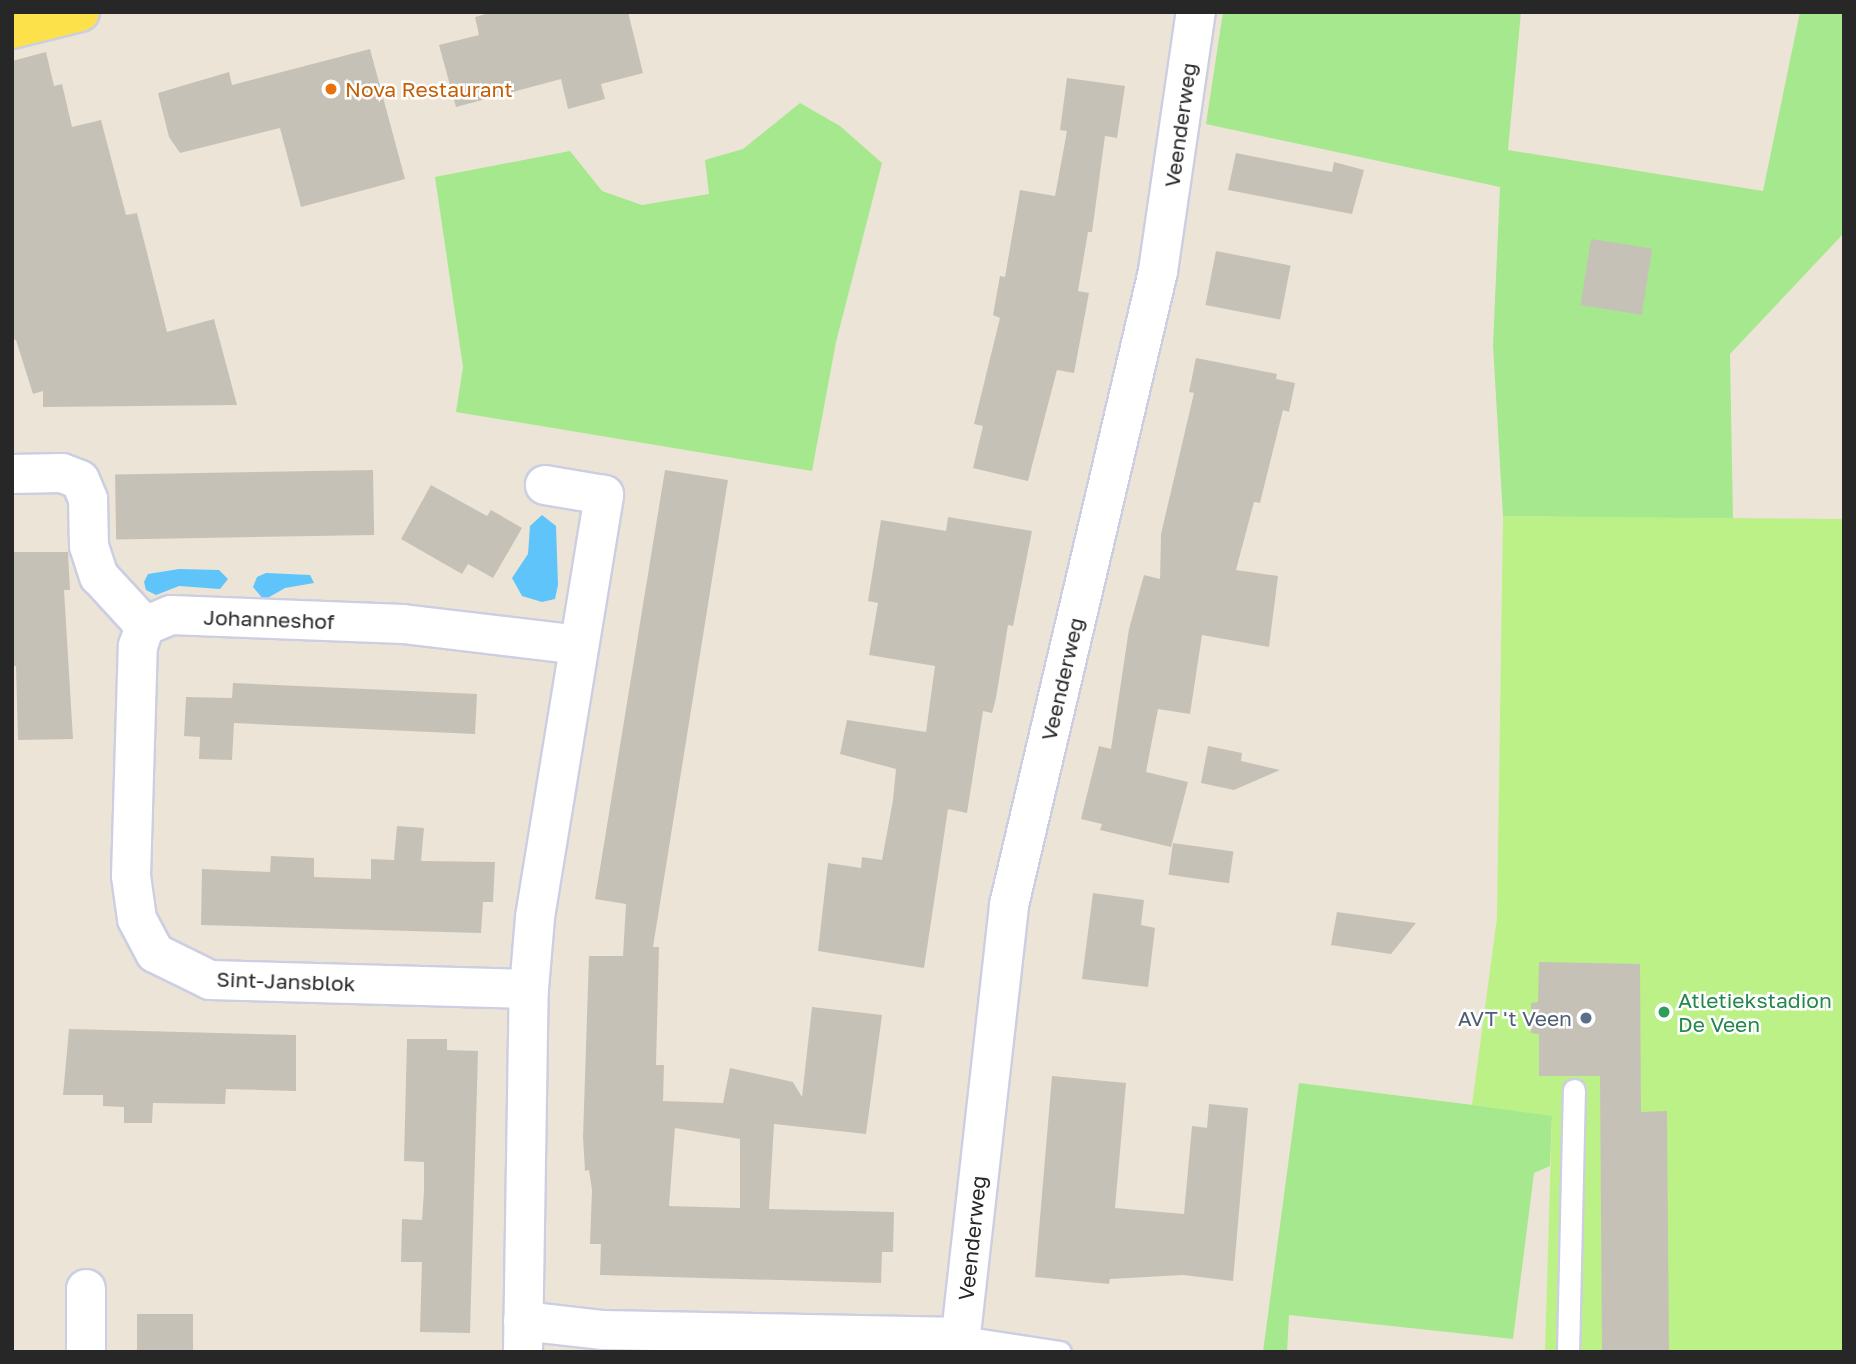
<!DOCTYPE html>
<html>
<head>
<meta charset="utf-8">
<style>
  body { margin:0 }
  #map { position:relative; width:1856px; height:1364px; overflow:hidden; background:#ece4d6; font-family:"Golos Text",sans-serif }
  div>[style] { position:absolute }
  .green>* { inset:0; background:#a5e88d }
  .pitch>* { inset:0; background:#bcf187 }
  .water>* { inset:0; background:#5ec4f9 }
  .building>* { inset:0; background:#c6c1b7; transform-origin:0 0 }
  .roads { filter:drop-shadow(2px 0 #cccee2) drop-shadow(-2px 0 #cccee2) drop-shadow(0 2px #cccee2) drop-shadow(0 -2px #cccee2) }
  .lane>* { height:21px; margin:-10.5px; padding:0 10.5px; transform-origin:10.5px; border-radius:10.5px; background:#fff }
  .street>* { height:38px; margin:-19px; padding:0 19px; transform-origin:19px; border-radius:19px; background:#fff }
  .primary>* { height:38px; margin:-19px; padding:0 19px; transform-origin:19px; border-radius:19px; background:#fde14a }
  .dots>* { width:19px; height:19px; translate:-50% -50%; box-sizing:border-box; border:4px solid #fff; border-radius:50% }
  span { translate:-50% -50%; white-space:nowrap; text-align:center; line-height:1.15; -webkit-text-stroke:5px #fff; paint-order:stroke }
  .food-label { font-size:21px; color:#c56008 }
  .left { translate:0 -50%; text-align:left }
  .street-label { font-size:21px; color:#272727 }
  .leisure-label { font-size:21px; color:#27864d }
  .service-label { font-size:21px; color:#4e5e75 }
  .right { translate:-100% -50%; text-align:right }
  .frame { position:absolute; inset:0; border:14px solid #272727; pointer-events:none }
</style>
</head>
<body>
<div id="map">
  <div class="green">
    <i style="clip-path:polygon(1223px 12px,1521px 12px,1508px 150px,1763px 191px,1800px 12px,1844px 12px,1844px 233px,1730px 354px,1733px 520px,1503px 516px,1493px 345px,1500px 187px,1206px 124px)"></i>
    <i style="clip-path:polygon(800px 103px,840px 126px,882px 163px,836px 342px,812px 471px,456px 412px,463px 367px,435px 177px,570px 151px,602px 191px,642px 205px,709px 194px,705px 160px,743px 149px)"></i>
    <i style="clip-path:polygon(1299px 1083px,1552px 1115px,1550px 1166px,1534px 1173px,1513px 1339px,1289px 1315px,1287px 1352px,1263px 1352px)"></i>
  </div>
  <div class="pitch">
    <i style="clip-path:polygon(1503px 516px,1844px 519px,1844px 1352px,1545px 1352px,1552px 1116px,1472px 1105px,1497px 918px)"></i>
  </div>
  <div class="water">
    <i style="clip-path:polygon(542px 515px,556px 526px,558px 585px,555px 599px,542px 602px,522px 596px,512px 578px,528px 554px,530px 526px)"></i>
    <i style="clip-path:polygon(179px 569px,219px 570px,228px 579px,220px 589px,179px 586px,156px 595px,146px 590px,144px 582px,148px 574px)"></i>
    <i style="clip-path:polygon(266px 573px,310px 575px,314px 583px,285px 588px,264px 600px,253px 587px,257px 577px)"></i>
  </div>
  <div class="building">
    <i style="clip-path:polygon(493px 12px,628px 12px,643px 73px,601px 84px,605px 99px,568px 109px,561px 79px,456px 107px,439px 45px,479px 35px,475px 17px)"></i>
    <i style="clip-path:polygon(370px 49px,405px 179px,301px 207px,280px 128px,180px 153px,169px 137px,158px 93px,229px 72px,232px 85px)"></i>
    <i style="clip-path:polygon(46px 52px,54px 86px,62px 84px,72px 127px,101px 120px,126px 215px,137px 213px,167px 332px,214px 319px,237px 405px,43px 407px,43px 391px,33px 394px,16px 340px,12px 339px,12px 61px)"></i>
    <i style="clip-path:polygon(1067px 78px,1125px 86px,1117px 138px,1105px 136px,1092px 232px,1088px 232px,1078px 291px,1089px 293px,1074px 373px,1057px 370px,1028px 481px,973px 468px,983px 426px,974px 424px,1000px 318px,993px 315px,1000px 276px,1005px 277px,1020px 190px,1055px 196px,1067px 131px,1060px 130px)"></i>
    <i style="clip-path:polygon(1236px 153px,1332px 172px,1334px 162px,1364px 170px,1352px 214px,1228px 190px)"></i>
    <i style="left:1591px;top:239px;width:62px;height:67px;rotate:9deg"></i>
    <i style="left:1216px;top:251px;width:76px;height:55px;rotate:11deg"></i>
    <i style="clip-path:polygon(1196px 358px,1277px 374px,1276px 379px,1295px 383px,1289px 412px,1283px 410px,1260px 503px,1254px 502px,1236px 570px,1278px 576px,1269px 647px,1202px 635px,1190px 714px,1158px 709px,1146px 772px,1188px 782px,1171px 847px,1100px 830px,1102px 824px,1081px 819px,1099px 746px,1111px 749px,1129px 629px,1144px 575px,1160px 579px,1161px 534px,1194px 393px,1189px 392px)"></i>
    <i style="left:373px;top:470px;width:65px;height:258px;rotate:89deg"></i>
    <i style="clip-path:polygon(evenodd,665px 470px,728px 480px,653px 947px,659px 947px,656px 1065px,664px 1065px,663px 1101px,723px 1103px,730px 1068px,793px 1082px,802px 1097px,812px 1007px,882px 1015px,866px 1134px,774px 1124px,769px 1209px,894px 1212px,893px 1252px,882px 1252px,881px 1283px,600px 1275px,601px 1244px,590px 1244px,592px 1190px,589px 1170px,585px 1171px,583px 1137px,589px 956px,623px 956px,626px 904px,595px 899px,665px 470px,675px 1128px,740px 1139px,740px 1208px,669px 1206px,675px 1128px)"></i>
    <i style="clip-path:polygon(431px 485px,487px 516px,491px 510px,522px 528px,493px 578px,468px 564px,462px 574px,401px 539px)"></i>
    <i style="clip-path:polygon(948px 517px,1032px 531px,1013px 626px,1008px 625px,996px 698px,992px 713px,983px 711px,967px 813px,948px 809px,924px 968px,818px 951px,828px 863px,861px 868px,862px 857px,882px 860px,893px 800px,896px 769px,840px 754px,847px 720px,926px 732px,935px 666px,869px 655px,878px 603px,868px 601px,881px 520px,946px 531px)"></i>
    <i style="clip-path:polygon(14px 552px,68px 552px,70px 590px,64px 590px,73px 739px,18px 740px,16px 666px,12px 666px)"></i>
    <i style="clip-path:polygon(233px 683px,477px 694px,475px 734px,234px 723px,232px 760px,199px 759px,200px 737px,184px 736px,186px 697px,232px 698px)"></i>
    <i style="clip-path:polygon(1208px 746px,1242px 753px,1241px 761px,1280px 770px,1234px 790px,1201px 783px)"></i>
    <i style="clip-path:polygon(397px 826px,424px 828px,421px 861px,495px 862px,493px 902px,483px 902px,481px 933px,201px 925px,202px 869px,270px 872px,271px 856px,314px 858px,314px 877px,371px 879px,371px 859px,394px 860px)"></i>
    <i style="left:1173px;top:843px;width:61px;height:32px;rotate:8deg"></i>
    <i style="clip-path:polygon(1093px 893px,1144px 900px,1141px 925px,1155px 928px,1148px 987px,1082px 979px)"></i>
    <i style="clip-path:polygon(1337px 912px,1416px 923px,1391px 954px,1331px 945px)"></i>
    <i style="clip-path:polygon(1539px 962px,1640px 964px,1641px 1112px,1667px 1111px,1669px 1352px,1602px 1352px,1600px 1076px,1539px 1076px,1539px 1034px,1531px 1033px,1531px 1003px,1538px 1002px)"></i>
    <i style="clip-path:polygon(69px 1029px,296px 1035px,296px 1091px,226px 1089px,225px 1104px,153px 1103px,152px 1123px,124px 1123px,124px 1107px,103px 1106px,103px 1095px,63px 1095px)"></i>
    <i style="clip-path:polygon(407px 1039px,447px 1039px,447px 1050px,478px 1051px,470px 1333px,420px 1332px,422px 1262px,401px 1262px,402px 1219px,422px 1220px,424px 1191px,424px 1162px,404px 1161px)"></i>
    <i style="clip-path:polygon(1052px 1076px,1126px 1083px,1115px 1208px,1184px 1214px,1192px 1126px,1207px 1128px,1209px 1104px,1248px 1108px,1233px 1281px,1183px 1275px,1110px 1279px,1109px 1284px,1035px 1277px)"></i>
    <i style="left:193px;top:1314px;width:38px;height:56px;rotate:90deg"></i>
  </div>
  <div class="roads">
    <div class="lane">
      <i style="left:961px;top:1337px;width:100px;rotate:8.6deg"></i>
      <i style="left:1568px;top:1352px;width:262px;rotate:-88.7deg"></i>
    </div>
    <div class="street">
      <i style="left:12px;top:474px;width:50px;rotate:-1.1deg"></i>
      <i style="left:62px;top:473px;width:19px;rotate:21deg"></i>
      <i style="left:80px;top:480px;width:21px;rotate:67deg"></i>
      <i style="left:88px;top:499px;width:47px;rotate:88.8deg"></i>
      <i style="left:89px;top:546px;width:32px;rotate:72deg"></i>
      <i style="left:99px;top:576px;width:68px;rotate:47.4deg"></i>
      <i style="left:529px;top:989px;width:319px;rotate:-178.4deg"></i>
      <i style="left:210px;top:980px;width:61px;rotate:-153.9deg"></i>
      <i style="left:155px;top:953px;width:38px;rotate:-118deg"></i>
      <i style="left:137px;top:919px;width:43px;rotate:-97.9deg"></i>
      <i style="left:131px;top:876px;width:230px;rotate:-88.3deg"></i>
      <i style="left:138px;top:646px;width:21px;rotate:-71deg"></i>
      <i style="left:145px;top:626px;width:28px;rotate:-23deg"></i>
      <i style="left:171px;top:615px;width:232px;rotate:2.2deg"></i>
      <i style="left:403px;top:624px;width:177px;rotate:6.8deg"></i>
      <i style="left:523px;top:1321px;width:81px;rotate:6.4deg"></i>
      <i style="left:603px;top:1330px;width:358px;rotate:1.1deg"></i>
      <i style="left:86px;top:1352px;width:63px;rotate:-90deg"></i>
      <i style="left:523px;top:1352px;width:363px;rotate:-89.1deg"></i>
      <i style="left:529px;top:989px;width:72px;rotate:-85.2deg"></i>
      <i style="left:535px;top:917px;width:428px;rotate:-80.7deg"></i>
      <i style="left:604px;top:495px;width:60px;rotate:-170.4deg"></i>
      <i style="left:959px;top:1352px;width:450px;rotate:-83.6deg"></i>
      <i style="left:1009px;top:905px;width:651px;rotate:-76.77deg"></i>
      <i style="left:1158px;top:271px;width:262px;rotate:-81.7deg"></i>
    </div>
    <div class="primary">
      <i style="left:12px;top:29px;width:70px;rotate:-14deg"></i>
    </div>
  </div>
  <div class="dots">
    <i style="left:331px;top:89px;background:#e8710a"></i>
    <i style="left:1664px;top:1012px;background:#2e9e5b"></i>
    <i style="left:1586px;top:1018px;background:#5c6f8a"></i>
  </div>
  <div class="food-label">
    <span class="left" style="left:345px;top:89px">Nova Restaurant</span>
  </div>
  <div class="street-label">
    <span style="left:1180px;top:125px;rotate:-82deg">Veenderweg</span>
    <span style="left:269px;top:619px;rotate:2deg">Johanneshof</span>
    <span style="left:1062px;top:679px;rotate:-77deg">Veenderweg</span>
    <span style="left:286px;top:981px;rotate:2deg">Sint-Jansblok</span>
    <span style="left:972px;top:1238px;rotate:-84deg">Veenderweg</span>
  </div>
  <div class="leisure-label">
    <span class="left" style="left:1678px;top:1012px">Atletiekstadion<br>De Veen</span>
  </div>
  <div class="service-label">
    <span class="right" style="left:1572px;top:1018px">AVT 't Veen</span>
  </div>
  <div class="frame"></div>
</div>
</body>
</html>
